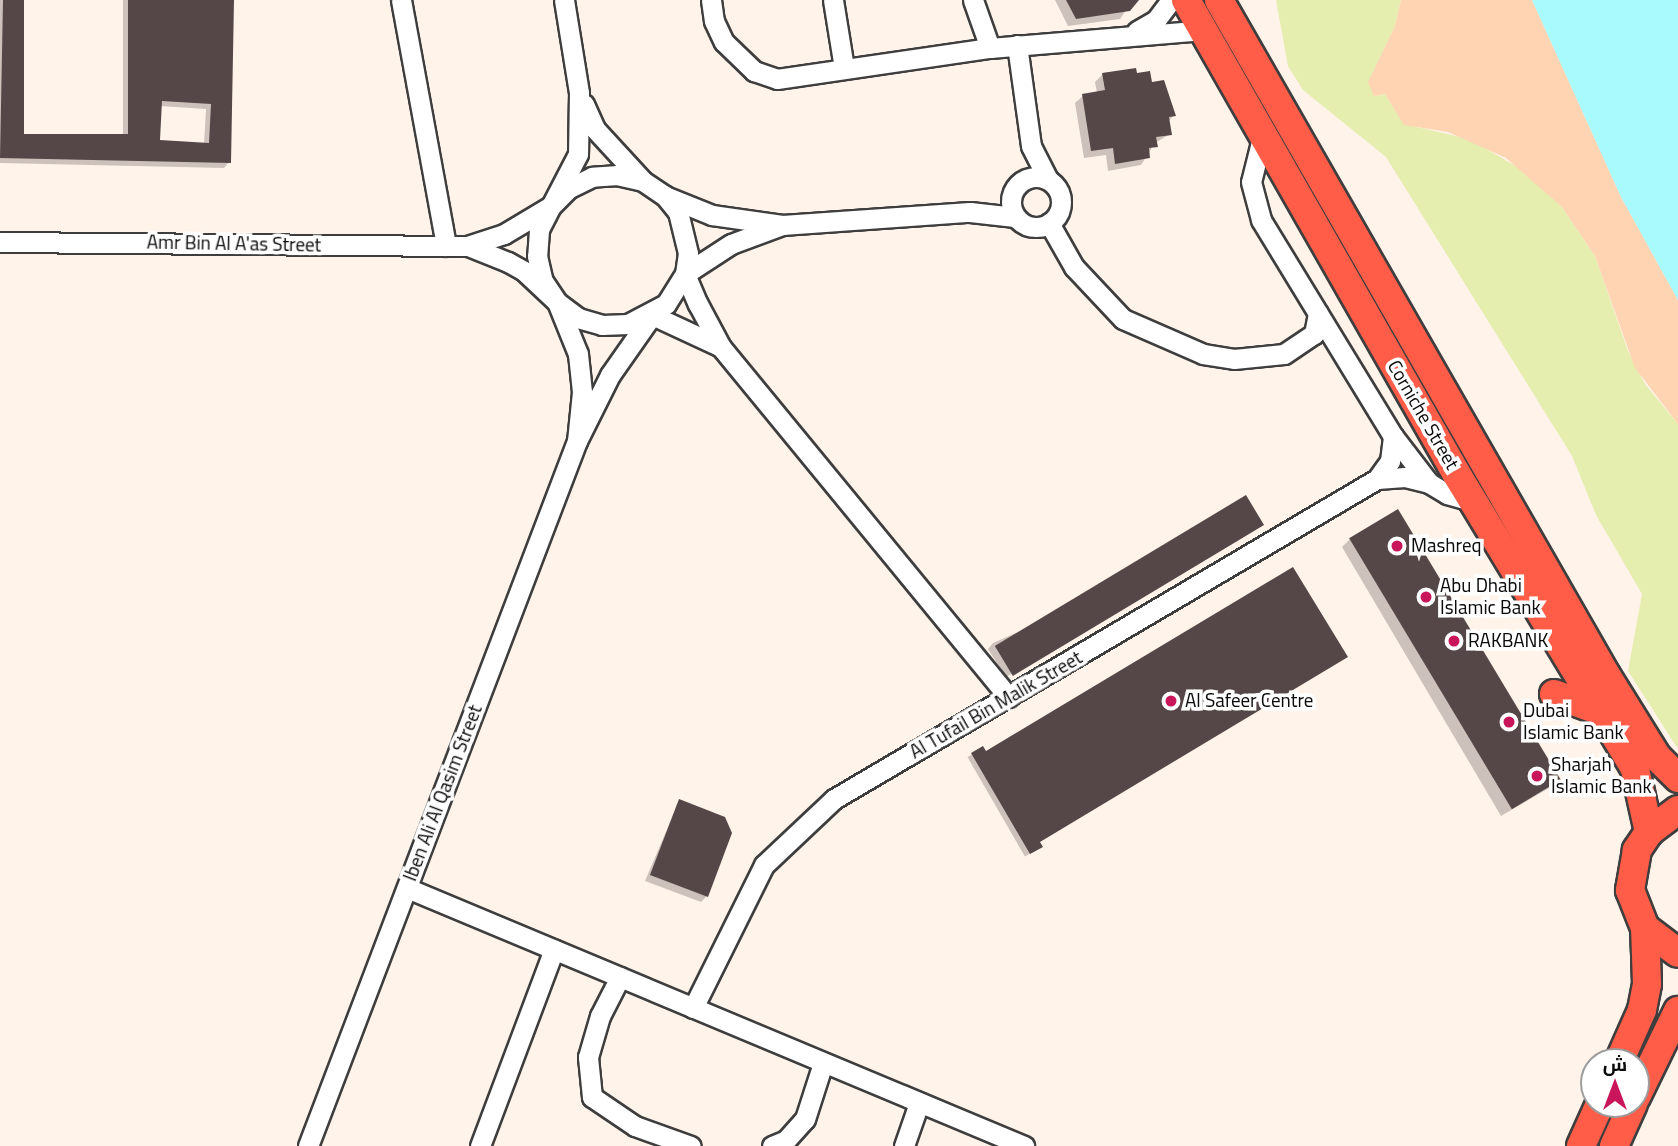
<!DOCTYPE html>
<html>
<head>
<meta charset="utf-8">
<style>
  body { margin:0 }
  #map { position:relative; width:1678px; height:1146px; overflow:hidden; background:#fff3ea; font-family:Georgia,Cairo,serif }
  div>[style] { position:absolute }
  .green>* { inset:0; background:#e5edaf }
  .sand>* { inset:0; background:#ffd4b2 }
  .water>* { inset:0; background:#a8fafd }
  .shadow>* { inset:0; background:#0003; transform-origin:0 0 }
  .building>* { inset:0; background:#554747; transform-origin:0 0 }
  .roads { filter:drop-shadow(2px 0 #3e3e3e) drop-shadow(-2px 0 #3e3e3e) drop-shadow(0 2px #3e3e3e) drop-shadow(0 -2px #3e3e3e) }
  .minor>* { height:19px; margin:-9.5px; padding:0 9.5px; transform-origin:9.5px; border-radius:9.5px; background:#fff }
  .minor>.ring { margin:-9.5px; padding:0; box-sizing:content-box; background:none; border:19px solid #fff; border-radius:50% }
  .highway>* { height:28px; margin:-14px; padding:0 14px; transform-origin:14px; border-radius:14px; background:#ff5d48 }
  .dots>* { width:19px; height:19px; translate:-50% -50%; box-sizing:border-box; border:4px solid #fff; border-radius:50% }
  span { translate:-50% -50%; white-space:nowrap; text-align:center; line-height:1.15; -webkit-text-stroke:7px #fff; paint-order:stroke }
  .street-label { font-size:19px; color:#0b0b0b }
  .poi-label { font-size:19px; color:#0b0b0b }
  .left { translate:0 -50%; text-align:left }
  .north { position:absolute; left:1580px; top:1048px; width:70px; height:70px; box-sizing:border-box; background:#fff; border:2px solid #9d9d9d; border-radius:50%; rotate:0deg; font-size:19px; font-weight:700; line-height:28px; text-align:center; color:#0b0b0b }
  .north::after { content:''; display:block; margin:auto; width:24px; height:32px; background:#c9165b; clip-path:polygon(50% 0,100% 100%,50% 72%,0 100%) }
</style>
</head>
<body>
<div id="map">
  <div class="green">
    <i style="clip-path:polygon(1276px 0,1401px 0,1395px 26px,1369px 81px,1374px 96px,1385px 94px,1404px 124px,1469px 139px,1521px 169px,1562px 207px,1595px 256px,1628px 351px,1645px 384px,1678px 424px,1678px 749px,1628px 671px,1642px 594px,1596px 515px,1572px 456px,1386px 157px,1303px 90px,1288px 66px)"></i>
  </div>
  <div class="sand">
    <i style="clip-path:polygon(1401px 0,1532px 0,1621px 197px,1678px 300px,1678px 424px,1635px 368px,1595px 256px,1562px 207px,1506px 158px,1448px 132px,1404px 125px,1385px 94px,1374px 96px,1368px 82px,1395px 26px)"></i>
  </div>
  <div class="water">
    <i style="clip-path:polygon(1532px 0,1678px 0,1678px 300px,1621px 197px)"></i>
  </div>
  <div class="shadow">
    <i style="clip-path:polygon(evenodd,0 0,23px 0,23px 136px,123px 136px,123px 0,233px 0,229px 162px,224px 168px,0 163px,0 0,160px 106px,206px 109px,204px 144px,158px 142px,160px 106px)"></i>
    <i style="clip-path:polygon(1055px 0,1133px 0,1120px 19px,1068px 26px)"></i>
    <i style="clip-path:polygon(1103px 74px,1136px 75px,1151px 84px,1174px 115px,1168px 122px,1170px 134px,1155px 143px,1141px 165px,1108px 171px,1106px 155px,1084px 158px,1075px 103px,1083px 96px,1097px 93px,1095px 82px)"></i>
    <i style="clip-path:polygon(1262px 525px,1006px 677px,988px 649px,993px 643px)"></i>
    <i style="clip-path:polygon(1350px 539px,1556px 780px,1549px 788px,1501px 816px,1342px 547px)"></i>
    <i style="left:983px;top:748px;width:115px;height:18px;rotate:60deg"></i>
    <i style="clip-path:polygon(679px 801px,707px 896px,701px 902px,645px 881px)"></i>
  </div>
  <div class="building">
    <i style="clip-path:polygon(evenodd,3px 0,24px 0,24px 134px,128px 134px,128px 0,234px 0,231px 163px,0 158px,3px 0,162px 101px,211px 104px,209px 143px,160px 140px,162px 101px)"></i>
    <i style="clip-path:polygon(1066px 0,1139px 0,1130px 11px,1076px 19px)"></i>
    <i style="clip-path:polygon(1136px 68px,1137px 73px,1150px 71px,1152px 82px,1164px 80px,1176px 116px,1169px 117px,1172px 135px,1156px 137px,1158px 147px,1149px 148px,1150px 158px,1115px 164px,1113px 148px,1091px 151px,1082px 94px,1105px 90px,1102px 73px)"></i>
    <i style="left:1246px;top:495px;width:35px;height:293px;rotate:59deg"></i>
    <i style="left:1398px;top:509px;width:316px;height:57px;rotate:59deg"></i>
    <i style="clip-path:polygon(1293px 567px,1348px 657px,1040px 842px,1043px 847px,1030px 854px,971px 753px,983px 746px,986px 751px)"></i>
    <i style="clip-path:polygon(679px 799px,725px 817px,732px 833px,708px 897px,650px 875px)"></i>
  </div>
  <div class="roads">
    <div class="minor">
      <i style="left:401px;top:0;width:250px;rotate:79.6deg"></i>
      <i style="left:564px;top:0;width:94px;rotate:80.8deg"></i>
      <i style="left:579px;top:93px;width:61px;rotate:90.9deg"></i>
      <i style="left:578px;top:154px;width:59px;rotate:117.4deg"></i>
      <i style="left:551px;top:206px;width:55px;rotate:149.2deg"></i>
      <i style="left:504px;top:234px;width:38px;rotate:162deg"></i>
      <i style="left:468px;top:246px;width:43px;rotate:21.8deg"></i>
      <i style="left:508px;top:262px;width:18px;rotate:29deg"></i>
      <i style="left:524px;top:271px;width:45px;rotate:43.2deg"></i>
      <i style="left:557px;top:302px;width:26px;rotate:37deg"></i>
      <i style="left:578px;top:318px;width:25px;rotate:16deg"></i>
      <i style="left:602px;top:325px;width:26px;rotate:-2deg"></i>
      <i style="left:628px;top:324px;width:43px;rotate:-27.8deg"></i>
      <i style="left:666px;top:304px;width:36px;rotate:-58deg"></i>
      <i style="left:685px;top:274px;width:21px;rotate:-82deg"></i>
      <i style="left:688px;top:253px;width:42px;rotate:-103.7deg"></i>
      <i style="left:678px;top:212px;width:21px;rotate:-129deg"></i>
      <i style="left:665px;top:196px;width:27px;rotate:-146deg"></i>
      <i style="left:643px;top:181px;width:26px;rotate:-167deg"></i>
      <i style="left:618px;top:175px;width:26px;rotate:176deg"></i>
      <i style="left:592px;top:177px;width:25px;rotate:154deg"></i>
      <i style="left:569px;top:188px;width:25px;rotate:135deg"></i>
      <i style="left:551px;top:206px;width:27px;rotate:117deg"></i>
      <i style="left:539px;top:230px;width:26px;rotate:94deg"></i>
      <i style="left:537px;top:256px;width:26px;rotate:77deg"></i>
      <i style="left:543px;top:281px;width:25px;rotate:56deg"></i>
      <i style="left:557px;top:302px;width:56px;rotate:68deg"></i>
      <i style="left:578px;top:354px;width:38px;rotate:84deg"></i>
      <i style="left:582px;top:392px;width:49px;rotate:95.8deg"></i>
      <i style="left:711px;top:0;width:21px;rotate:82deg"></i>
      <i style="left:714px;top:21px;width:23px;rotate:65deg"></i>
      <i style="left:724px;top:42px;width:42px;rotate:44deg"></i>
      <i style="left:754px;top:71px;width:24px;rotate:19deg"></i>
      <i style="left:777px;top:79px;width:215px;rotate:-8.3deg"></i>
      <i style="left:990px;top:48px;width:214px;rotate:-4.8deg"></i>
      <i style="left:833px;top:0;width:69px;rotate:80.8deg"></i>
      <i style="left:973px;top:0;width:51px;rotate:70.5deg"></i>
      <i style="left:1137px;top:31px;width:22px;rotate:-30deg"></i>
      <i style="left:1156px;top:20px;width:25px;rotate:-53deg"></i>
      <i style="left:1017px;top:45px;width:102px;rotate:82.1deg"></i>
      <i style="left:1031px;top:146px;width:37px;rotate:63deg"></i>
      <i style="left:584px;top:104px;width:27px;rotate:66deg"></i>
      <i style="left:595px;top:129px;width:68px;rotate:47.4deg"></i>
      <i style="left:1263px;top:134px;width:49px;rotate:104deg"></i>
      <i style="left:1251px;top:182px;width:39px;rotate:75deg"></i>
      <i style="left:1261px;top:220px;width:253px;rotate:58.6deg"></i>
      <i style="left:1393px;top:436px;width:59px;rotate:52.5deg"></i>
      <i style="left:1429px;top:483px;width:21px;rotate:31deg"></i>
      <i style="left:1447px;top:494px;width:26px;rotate:16deg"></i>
      <i class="ring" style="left:1011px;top:177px;width:31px;height:31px"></i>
      <i style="left:665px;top:196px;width:51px;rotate:22deg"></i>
      <i style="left:712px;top:215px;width:71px;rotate:8.1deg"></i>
      <i style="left:782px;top:225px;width:188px;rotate:-4deg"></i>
      <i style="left:970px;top:212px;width:45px;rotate:6.3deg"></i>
      <i style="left:1049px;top:223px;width:51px;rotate:60.4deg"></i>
      <i style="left:1074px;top:267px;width:71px;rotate:46.7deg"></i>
      <i style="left:1123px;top:319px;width:87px;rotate:23.6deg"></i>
      <i style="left:1203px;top:354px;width:31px;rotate:9deg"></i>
      <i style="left:1234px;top:359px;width:50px;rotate:-5.7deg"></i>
      <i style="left:1284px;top:354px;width:36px;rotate:-34deg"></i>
      <i style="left:1314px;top:334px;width:21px;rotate:-79deg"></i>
      <i style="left:782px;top:225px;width:54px;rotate:159.6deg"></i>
      <i style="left:731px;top:244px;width:55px;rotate:146.9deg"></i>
      <i style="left:685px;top:274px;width:33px;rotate:67deg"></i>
      <i style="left:698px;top:304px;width:49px;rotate:61.9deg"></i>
      <i style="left:721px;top:347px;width:453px;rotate:50.6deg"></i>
      <i style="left:0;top:242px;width:468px;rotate:0.5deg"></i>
      <i style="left:1377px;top:479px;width:28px;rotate:-4deg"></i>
      <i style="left:1405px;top:477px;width:25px;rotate:14deg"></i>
      <i style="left:407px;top:888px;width:669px;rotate:22.69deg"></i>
      <i style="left:620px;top:977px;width:44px;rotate:117.1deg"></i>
      <i style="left:600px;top:1016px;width:43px;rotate:106.3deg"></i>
      <i style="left:588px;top:1057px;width:40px;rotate:84.3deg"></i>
      <i style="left:592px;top:1097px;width:52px;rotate:34deg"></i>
      <i style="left:635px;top:1126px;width:59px;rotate:19.7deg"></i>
      <i style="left:693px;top:1008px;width:160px;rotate:-63.6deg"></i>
      <i style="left:764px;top:865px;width:96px;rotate:-43.3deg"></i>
      <i style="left:834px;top:799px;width:630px;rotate:-30.51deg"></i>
      <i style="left:1377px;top:479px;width:22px;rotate:-54deg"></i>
      <i style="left:1390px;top:461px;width:25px;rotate:-83deg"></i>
      <i style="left:308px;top:1146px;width:755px;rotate:-69.12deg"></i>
      <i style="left:577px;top:441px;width:74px;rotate:-63.4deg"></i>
      <i style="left:610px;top:375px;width:73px;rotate:-55deg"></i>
      <i style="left:652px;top:315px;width:76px;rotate:24.9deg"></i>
      <i style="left:480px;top:1146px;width:210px;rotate:-69.4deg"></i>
      <i style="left:772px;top:1146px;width:15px;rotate:-23deg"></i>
      <i style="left:786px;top:1140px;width:28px;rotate:-48deg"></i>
      <i style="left:805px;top:1119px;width:59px;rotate:-72.2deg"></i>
      <i style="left:904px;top:1146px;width:46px;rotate:-70.8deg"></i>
    </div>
    <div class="highway">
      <i style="left:1186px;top:0;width:545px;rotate:60.28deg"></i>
      <i style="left:1456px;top:473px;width:346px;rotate:58.8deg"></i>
      <i style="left:1635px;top:769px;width:65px;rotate:77.5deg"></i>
      <i style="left:1219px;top:0;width:778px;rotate:60.17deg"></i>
      <i style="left:1606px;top:675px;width:97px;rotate:58.1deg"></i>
      <i style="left:1657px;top:757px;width:30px;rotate:45deg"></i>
      <i style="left:1554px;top:694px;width:47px;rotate:20deg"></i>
      <i style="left:1678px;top:810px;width:36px;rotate:143deg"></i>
      <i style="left:1649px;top:832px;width:22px;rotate:124deg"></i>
      <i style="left:1637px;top:850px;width:41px;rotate:99.9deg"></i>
      <i style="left:1630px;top:890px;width:41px;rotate:68.5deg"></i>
      <i style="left:1645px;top:928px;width:41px;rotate:37.1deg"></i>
      <i style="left:1619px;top:1062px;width:57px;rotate:-66.1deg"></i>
      <i style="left:1642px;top:1010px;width:26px;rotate:-79deg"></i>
      <i style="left:1647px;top:984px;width:56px;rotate:-92deg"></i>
      <i style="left:1636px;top:1097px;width:96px;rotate:-64deg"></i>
      <i style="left:1581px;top:1146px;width:46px;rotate:-65.7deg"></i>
      <i style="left:1614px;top:1146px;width:46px;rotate:-65.7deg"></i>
    </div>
  </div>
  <div class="dots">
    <i style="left:1397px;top:546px;background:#c9165b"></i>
    <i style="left:1426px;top:597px;background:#c9165b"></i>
    <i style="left:1454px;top:641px;background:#c9165b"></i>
    <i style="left:1171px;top:701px;background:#c9165b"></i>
    <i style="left:1509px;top:722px;background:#c9165b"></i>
    <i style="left:1537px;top:776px;background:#c9165b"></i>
  </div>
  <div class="street-label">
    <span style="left:234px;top:244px;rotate:1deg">Amr Bin Al A'as Street</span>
    <span style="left:1423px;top:415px;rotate:60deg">Corniche Street</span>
    <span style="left:996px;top:705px;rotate:-30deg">Al Tufail Bin Malik Street</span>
    <span style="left:443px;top:793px;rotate:-69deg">Iben Ali Al Qasim Street</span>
  </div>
  <div class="poi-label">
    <span class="left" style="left:1411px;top:546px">Mashreq</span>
    <span class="left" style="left:1440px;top:597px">Abu Dhabi<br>Islamic Bank</span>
    <span class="left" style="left:1468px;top:641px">RAKBANK</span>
    <span class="left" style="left:1185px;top:701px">Al Safeer Centre</span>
    <span class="left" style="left:1523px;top:722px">Dubai<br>Islamic Bank</span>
    <span class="left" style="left:1551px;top:776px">Sharjah<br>Islamic Bank</span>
  </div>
  <div class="north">ش</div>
</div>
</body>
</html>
